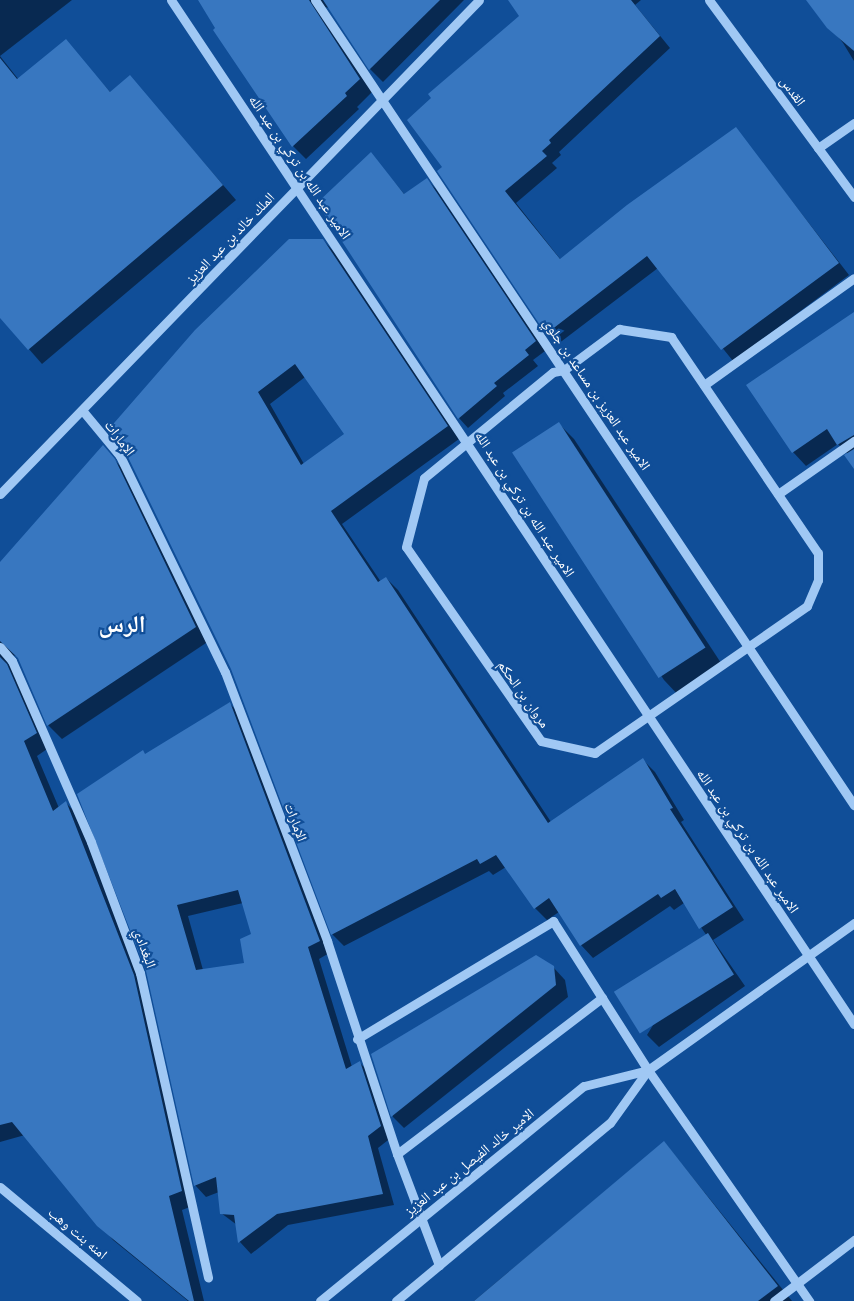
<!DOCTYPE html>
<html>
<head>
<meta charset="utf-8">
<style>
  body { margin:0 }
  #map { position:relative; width:854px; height:1301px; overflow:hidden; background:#104e98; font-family:Raleway,"Noto Naskh Arabic",sans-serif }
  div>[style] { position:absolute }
  .shadow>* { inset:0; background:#0007 }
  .building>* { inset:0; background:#3877c0; transform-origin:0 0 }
  .minor>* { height:9px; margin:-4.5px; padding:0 4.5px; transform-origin:4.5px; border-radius:4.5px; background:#a0c8f4 }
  span { translate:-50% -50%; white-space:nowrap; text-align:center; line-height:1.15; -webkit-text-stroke:4.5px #104e98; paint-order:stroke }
  .street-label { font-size:14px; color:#fff }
  .town-label { font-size:24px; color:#fff; font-weight:700 }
</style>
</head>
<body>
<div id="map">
  <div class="shadow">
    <i style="clip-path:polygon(0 0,72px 0,0 56px)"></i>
    <i style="clip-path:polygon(200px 0,464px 0,383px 82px,370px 69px,330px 8px,324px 7px,372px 92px,357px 107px,359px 109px,306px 159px,293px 146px)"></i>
    <i style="clip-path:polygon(525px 0,641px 0,635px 5px,670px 48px,559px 152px,561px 155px,552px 163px,557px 168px,516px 203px,561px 260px,736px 129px,849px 275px,733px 361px,658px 268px,558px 344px,547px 333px,444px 168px,521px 16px)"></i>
    <i style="clip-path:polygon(808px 0,854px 0,854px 61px,843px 43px)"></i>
    <i style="clip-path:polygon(65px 41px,111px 93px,130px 77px,236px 200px,42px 364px,0 316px,0 56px,19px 80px)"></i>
    <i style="clip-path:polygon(371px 154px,405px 195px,427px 180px,436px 189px,545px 351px,533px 360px,538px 366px,503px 393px,505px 396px,468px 428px,459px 418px,319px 203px)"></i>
    <i style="clip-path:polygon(evenodd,323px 240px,335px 253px,459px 439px,342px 524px,381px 582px,386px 578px,398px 590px,551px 822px,643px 760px,655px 772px,684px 820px,681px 822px,744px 920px,713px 940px,745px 986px,659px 1047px,647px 1035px,707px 936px,684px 903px,674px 910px,670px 906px,593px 958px,581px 945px,559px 912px,547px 920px,535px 908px,506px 867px,493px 875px,489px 871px,344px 946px,332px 934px,232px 669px,127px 453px,323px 240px,305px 377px,346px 434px,304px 464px,270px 404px,305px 377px)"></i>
    <i style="clip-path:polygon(854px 313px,854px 467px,848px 454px,838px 444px,806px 466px,793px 452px)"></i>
    <i style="clip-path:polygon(559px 424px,574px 439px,721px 663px,679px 696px,664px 680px,516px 456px)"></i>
    <i style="clip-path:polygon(103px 447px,128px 475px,209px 641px,62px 739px,48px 725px,18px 656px,10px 655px,7px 662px,20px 680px,50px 747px,37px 756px,59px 808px,66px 803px,80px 817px,147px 990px,195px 1205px,182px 1210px,204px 1301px,188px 1301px,113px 1240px,25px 1135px,0 1142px,0 564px)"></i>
    <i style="clip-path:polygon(evenodd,229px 703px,241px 715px,331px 952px,319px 959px,352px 1067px,360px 1063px,371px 1074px,392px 1137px,378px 1148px,394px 1205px,288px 1225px,251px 1254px,240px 1242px,237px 1225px,221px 1213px,219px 1192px,206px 1197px,195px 1185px,146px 755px,229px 703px,243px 903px,253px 935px,245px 964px,203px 970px,188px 916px,243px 903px)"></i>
    <i style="clip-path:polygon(553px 967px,565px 980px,568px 997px,404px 1128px,393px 1117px,372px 1055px)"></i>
    <i style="clip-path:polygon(664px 1142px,792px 1301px,474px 1301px)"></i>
  </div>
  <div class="building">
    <i style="clip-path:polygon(198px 0,309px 0,360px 79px,345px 93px,347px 96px,292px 147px,213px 30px,215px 28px)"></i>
    <i style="clip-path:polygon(323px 0,440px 0,369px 70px)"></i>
    <i style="clip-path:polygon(508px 0,631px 0,660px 36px,549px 140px,551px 143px,542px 151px,547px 156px,505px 191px,560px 259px,627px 205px,736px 127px,839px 263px,721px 350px,647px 256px,546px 334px,437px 171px,442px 167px,407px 120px,431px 98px,428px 94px,519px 16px)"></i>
    <i style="clip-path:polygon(806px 0,854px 0,854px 51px,827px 28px)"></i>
    <i style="clip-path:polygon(66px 39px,110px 92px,130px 75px,223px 185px,28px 350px,0 318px,0 58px,17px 79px)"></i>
    <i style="clip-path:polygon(371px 152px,404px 194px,427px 178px,536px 341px,525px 350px,529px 355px,494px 383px,497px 386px,458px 419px,317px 203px)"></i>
    <i style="clip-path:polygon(evenodd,289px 239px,323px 239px,448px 426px,331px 511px,378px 582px,386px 577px,548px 823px,643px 758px,673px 808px,670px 809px,733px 907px,699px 929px,675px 889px,661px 898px,658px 894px,580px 946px,549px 898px,534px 909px,496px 855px,480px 864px,477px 859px,331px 935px,231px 669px,126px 453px,108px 430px,195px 330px,289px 239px,295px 364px,344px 434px,301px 465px,258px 392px,295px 364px)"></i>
    <i style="clip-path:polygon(854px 312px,854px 435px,837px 445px,827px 429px,792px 453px,746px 385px)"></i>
    <i style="left:559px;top:422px;width:269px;height:56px;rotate:57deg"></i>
    <i style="clip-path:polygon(103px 445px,115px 459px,196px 627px,47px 726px,18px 658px,0 641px,0 562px)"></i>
    <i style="clip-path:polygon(854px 449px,854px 469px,844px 455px)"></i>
    <i style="clip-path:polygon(0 657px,7px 664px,37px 733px,24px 741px,53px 811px,66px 801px,134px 975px,182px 1191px,169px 1196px,194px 1301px,189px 1301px,97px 1226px,12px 1122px,0 1125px)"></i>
    <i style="clip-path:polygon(evenodd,230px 702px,320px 941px,308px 947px,346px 1069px,360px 1061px,381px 1126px,368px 1136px,383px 1194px,277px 1214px,238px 1243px,234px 1215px,220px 1214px,216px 1177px,194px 1186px,146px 971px,77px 794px,143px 750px,145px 754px,230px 702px,238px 890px,251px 934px,240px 939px,244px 963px,196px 970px,177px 905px,238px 890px)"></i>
    <i style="left:708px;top:933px;width:49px;height:111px;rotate:58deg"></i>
    <i style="clip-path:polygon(536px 955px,554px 966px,556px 985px,391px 1117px,371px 1054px)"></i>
    <i style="clip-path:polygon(664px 1141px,778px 1286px,758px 1301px,474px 1301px)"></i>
  </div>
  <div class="minor">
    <i style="left:171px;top:0;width:1231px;rotate:56.3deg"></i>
    <i style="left:315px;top:0;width:969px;rotate:56.2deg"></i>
    <i style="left:709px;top:0;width:245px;rotate:53.6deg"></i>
    <i style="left:818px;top:148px;width:44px;rotate:-34.8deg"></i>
    <i style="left:619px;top:329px;width:53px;rotate:8.7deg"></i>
    <i style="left:671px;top:337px;width:261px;rotate:55.8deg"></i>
    <i style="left:818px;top:553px;width:27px;rotate:90deg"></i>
    <i style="left:818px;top:580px;width:28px;rotate:113deg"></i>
    <i style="left:807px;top:606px;width:258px;rotate:145.3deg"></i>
    <i style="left:595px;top:753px;width:55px;rotate:-167.5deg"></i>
    <i style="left:541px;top:741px;width:236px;rotate:-124.8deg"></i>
    <i style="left:406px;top:547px;width:71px;rotate:-75.4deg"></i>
    <i style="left:424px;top:478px;width:167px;rotate:-39.4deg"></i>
    <i style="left:553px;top:372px;width:11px;rotate:-10deg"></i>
    <i style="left:564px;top:370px;width:69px;rotate:-36.7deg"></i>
    <i style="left:704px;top:385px;width:184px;rotate:-35.5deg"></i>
    <i style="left:82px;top:410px;width:60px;rotate:50.4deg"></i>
    <i style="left:120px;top:456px;width:240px;rotate:64.1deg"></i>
    <i style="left:225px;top:672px;width:288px;rotate:69.2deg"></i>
    <i style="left:327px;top:941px;width:224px;rotate:71.8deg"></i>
    <i style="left:397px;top:1154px;width:119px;rotate:69.3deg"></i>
    <i style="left:0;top:494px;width:688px;rotate:-45.88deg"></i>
    <i style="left:778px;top:494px;width:93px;rotate:-34.9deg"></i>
    <i style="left:0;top:647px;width:18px;rotate:49deg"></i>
    <i style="left:12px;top:661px;width:197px;rotate:66.4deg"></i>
    <i style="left:91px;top:842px;width:140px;rotate:69.5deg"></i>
    <i style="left:140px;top:973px;width:312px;rotate:77.4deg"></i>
    <i style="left:357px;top:1039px;width:229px;rotate:-31deg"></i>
    <i style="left:553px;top:921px;width:177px;rotate:57.5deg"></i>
    <i style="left:648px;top:1070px;width:282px;rotate:55.1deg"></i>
    <i style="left:397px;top:1154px;width:258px;rotate:-37.3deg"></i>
    <i style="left:0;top:1187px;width:178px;rotate:39.8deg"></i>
    <i style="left:320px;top:1301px;width:340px;rotate:-39.2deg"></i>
    <i style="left:584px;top:1086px;width:66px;rotate:-14deg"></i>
    <i style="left:396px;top:1301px;width:278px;rotate:-39.8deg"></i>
    <i style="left:610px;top:1123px;width:65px;rotate:-54.4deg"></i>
    <i style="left:648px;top:1070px;width:253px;rotate:-35.5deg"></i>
    <i style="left:774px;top:1301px;width:101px;rotate:-37.3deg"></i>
  </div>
  <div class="street-label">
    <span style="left:793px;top:91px;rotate:54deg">القدس</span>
    <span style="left:300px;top:167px;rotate:56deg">الامير عبد الله بن تركي بن عبد الله</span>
    <span style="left:230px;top:238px;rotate:-46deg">الملك خالد بن عبد العزيز</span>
    <span style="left:597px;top:394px;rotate:56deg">الامير عبد العزيز بن مساعد بن جلوي</span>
    <span style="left:120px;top:438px;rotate:53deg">الإمارات</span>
    <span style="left:525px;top:504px;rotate:57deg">الامير عبد الله بن تركي بن عبد الله</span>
    <span style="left:524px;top:694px;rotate:55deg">مروان بن الحكم</span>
    <span style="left:296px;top:822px;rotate:69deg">الإمارات</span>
    <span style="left:748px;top:841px;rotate:56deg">الامير عبد الله بن تركي بن عبد الله</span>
    <span style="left:145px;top:948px;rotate:70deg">البغدادي</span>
    <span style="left:469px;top:1162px;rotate:-39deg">الامير خالد الفيصل بن عبد العزيز</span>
    <span style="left:78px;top:1233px;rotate:40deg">امنه بنت وهب</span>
  </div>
  <div class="town-label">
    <span style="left:122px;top:624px">الرس</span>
  </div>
</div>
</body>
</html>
